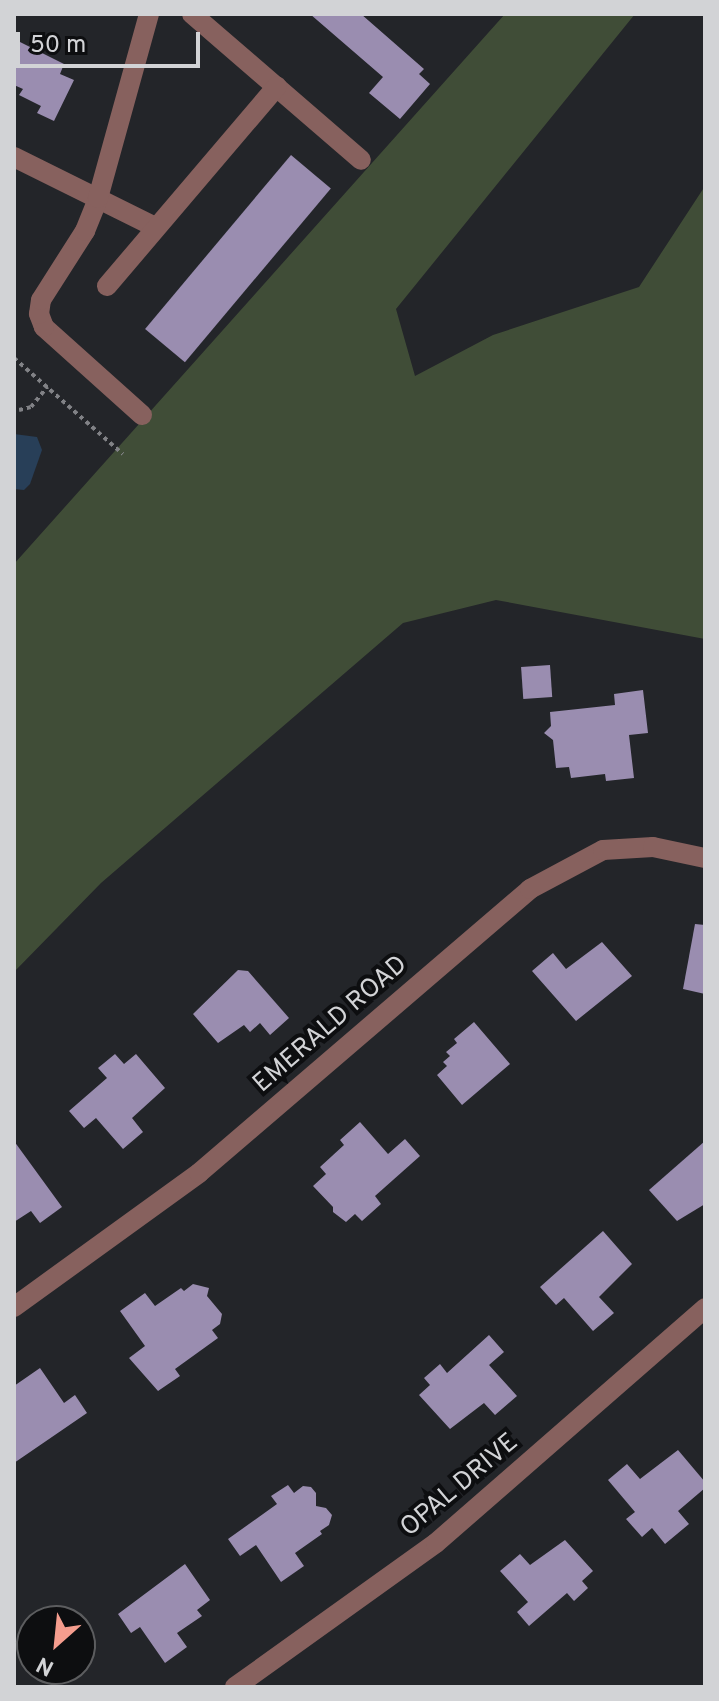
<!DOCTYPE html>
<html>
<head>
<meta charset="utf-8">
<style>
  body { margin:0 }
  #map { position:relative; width:719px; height:1701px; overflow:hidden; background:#232529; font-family:Overpass,sans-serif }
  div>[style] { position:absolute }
  .green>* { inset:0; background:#404d37 }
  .water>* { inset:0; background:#283f58 }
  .building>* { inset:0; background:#9a8db0; transform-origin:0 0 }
  .path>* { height:4px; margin-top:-2px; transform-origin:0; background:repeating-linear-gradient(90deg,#818286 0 4px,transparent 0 8px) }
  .minor>* { height:20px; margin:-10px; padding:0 10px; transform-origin:10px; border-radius:10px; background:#87615e }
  span { translate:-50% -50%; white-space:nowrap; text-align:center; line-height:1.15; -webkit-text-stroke:8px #0d0e10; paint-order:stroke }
  .street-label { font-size:26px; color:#d2d3d6 }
  .frame { position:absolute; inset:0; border:16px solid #d2d3d6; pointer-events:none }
  .north { position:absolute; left:16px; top:1605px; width:80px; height:80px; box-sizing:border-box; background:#0d0e10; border:2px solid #5c5d5f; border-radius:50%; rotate:207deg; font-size:22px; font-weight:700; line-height:32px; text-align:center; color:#d2d3d6 }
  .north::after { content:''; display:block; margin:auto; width:28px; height:36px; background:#f59d8e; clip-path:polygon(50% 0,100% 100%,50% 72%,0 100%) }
  .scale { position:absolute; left:16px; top:32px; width:184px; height:36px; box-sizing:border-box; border:4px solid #d2d3d6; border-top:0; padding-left:10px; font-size:24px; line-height:28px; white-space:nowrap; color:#d2d3d6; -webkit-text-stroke:6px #0d0e10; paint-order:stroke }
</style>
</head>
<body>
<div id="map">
  <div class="green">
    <i style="clip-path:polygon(505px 14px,635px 14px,396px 309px,415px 376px,493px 335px,639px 287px,705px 186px,705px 639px,496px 600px,403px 623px,101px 883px,14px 972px,14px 564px)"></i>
  </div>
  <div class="water">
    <i style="clip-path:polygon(14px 434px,37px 437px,42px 450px,30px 484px,24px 490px,14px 489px)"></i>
  </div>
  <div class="building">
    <i style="clip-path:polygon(310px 14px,361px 14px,424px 69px,419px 74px,430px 84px,400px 119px,369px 93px,383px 77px)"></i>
    <i style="clip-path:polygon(14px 39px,64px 64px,60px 74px,74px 80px,54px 121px,37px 113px,41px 106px,19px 95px,23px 89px,14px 85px)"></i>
    <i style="left:291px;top:155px;width:52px;height:227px;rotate:40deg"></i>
    <i style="left:550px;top:665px;width:32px;height:29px;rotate:86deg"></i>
    <i style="clip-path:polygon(643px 690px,648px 733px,629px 735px,634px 778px,606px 781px,605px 774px,571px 778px,569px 767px,556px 768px,553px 740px,544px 733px,551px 726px,550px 712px,615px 705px,614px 694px)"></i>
    <i style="clip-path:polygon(695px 924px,705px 925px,705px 994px,683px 989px)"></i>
    <i style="clip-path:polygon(602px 942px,632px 976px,576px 1021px,532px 971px,553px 953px,566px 969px)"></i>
    <i style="clip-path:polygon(238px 970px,248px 971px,289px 1018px,270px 1035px,260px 1023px,250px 1032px,244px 1025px,218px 1043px,193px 1014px)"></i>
    <i style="clip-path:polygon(474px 1022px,510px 1064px,462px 1105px,437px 1075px,447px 1066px,443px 1062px,450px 1056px,446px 1052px,457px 1043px,454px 1039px)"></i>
    <i style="clip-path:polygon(115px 1054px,124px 1064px,136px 1054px,165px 1088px,132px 1118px,143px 1132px,123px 1149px,96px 1118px,84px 1128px,69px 1111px,107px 1078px,98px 1068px)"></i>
    <i style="clip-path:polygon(360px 1122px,388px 1154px,405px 1139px,420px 1156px,375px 1196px,381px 1204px,362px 1221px,355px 1214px,346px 1222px,333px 1212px,333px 1207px,313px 1186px,326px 1174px,320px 1167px,344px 1145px,340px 1140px)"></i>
    <i style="clip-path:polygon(14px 1141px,62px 1207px,40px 1223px,31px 1211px,14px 1222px)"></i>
    <i style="clip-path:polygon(705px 1141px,705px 1204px,677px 1221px,649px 1190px)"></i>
    <i style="clip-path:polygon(603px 1231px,632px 1264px,599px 1297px,614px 1313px,593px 1331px,564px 1298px,556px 1305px,540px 1287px)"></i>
    <i style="clip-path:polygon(193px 1284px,209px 1288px,207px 1296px,222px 1314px,220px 1324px,212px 1330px,218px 1338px,175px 1369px,180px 1376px,158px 1391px,129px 1358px,145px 1346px,120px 1311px,145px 1293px,155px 1306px,181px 1288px,184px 1291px)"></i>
    <i style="clip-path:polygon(489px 1335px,504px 1352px,489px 1365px,517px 1396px,495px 1415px,484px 1403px,450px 1429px,419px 1395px,430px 1385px,424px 1378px,440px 1364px,447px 1373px)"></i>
    <i style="clip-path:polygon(40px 1368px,64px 1403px,75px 1395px,87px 1413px,14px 1463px,14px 1386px)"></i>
    <i style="clip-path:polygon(678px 1450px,705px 1482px,705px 1488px,678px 1511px,689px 1524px,665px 1544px,652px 1528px,642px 1537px,626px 1519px,635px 1512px,608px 1480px,627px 1464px,640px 1479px)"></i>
    <i style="clip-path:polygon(288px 1485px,294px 1493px,303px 1486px,311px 1487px,316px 1493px,316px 1506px,326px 1508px,332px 1515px,329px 1525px,320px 1531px,322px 1534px,295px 1553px,304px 1566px,281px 1582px,256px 1545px,240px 1556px,228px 1539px,277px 1504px,271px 1496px)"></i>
    <i style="clip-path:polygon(565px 1540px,593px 1571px,582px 1581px,588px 1588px,574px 1601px,567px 1593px,529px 1626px,517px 1612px,528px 1602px,500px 1571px,520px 1554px,530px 1565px)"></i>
    <i style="clip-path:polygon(185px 1564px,210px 1600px,197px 1610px,202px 1616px,177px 1633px,187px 1647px,165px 1663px,140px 1627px,131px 1633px,118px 1614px)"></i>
  </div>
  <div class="path">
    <i style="left:14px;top:358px;width:145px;rotate:41.4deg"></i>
    <i style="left:19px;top:410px;width:12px;rotate:-14deg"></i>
    <i style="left:31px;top:407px;width:26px;rotate:-51deg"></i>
  </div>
  <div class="minor">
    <i style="left:192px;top:14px;width:223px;rotate:40.8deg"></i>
    <i style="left:14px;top:157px;width:157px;rotate:26.4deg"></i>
    <i style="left:107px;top:286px;width:262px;rotate:-49.6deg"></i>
    <i style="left:142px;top:415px;width:132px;rotate:-138.1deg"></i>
    <i style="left:44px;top:327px;width:14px;rotate:-111deg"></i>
    <i style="left:39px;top:314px;width:14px;rotate:-82deg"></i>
    <i style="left:41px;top:300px;width:82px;rotate:-57.5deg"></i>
    <i style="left:85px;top:231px;width:35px;rotate:-68deg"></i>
    <i style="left:98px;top:198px;width:191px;rotate:-74.5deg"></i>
    <i style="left:14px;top:1307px;width:228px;rotate:-35.9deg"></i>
    <i style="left:199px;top:1173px;width:436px;rotate:-40.6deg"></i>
    <i style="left:530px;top:889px;width:83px;rotate:-28.1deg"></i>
    <i style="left:603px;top:850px;width:50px;rotate:-3.4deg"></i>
    <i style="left:653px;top:847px;width:53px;rotate:11.9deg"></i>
    <i style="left:235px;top:1687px;width:247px;rotate:-35.6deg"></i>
    <i style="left:436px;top:1543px;width:357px;rotate:-41.1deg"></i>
  </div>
  <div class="street-label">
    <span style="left:331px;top:1025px;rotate:-41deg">EMERALD ROAD</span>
    <span style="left:460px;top:1486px;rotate:-40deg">OPAL DRIVE</span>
  </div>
  <div class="frame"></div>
  <div class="north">N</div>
  <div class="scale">50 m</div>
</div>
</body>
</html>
